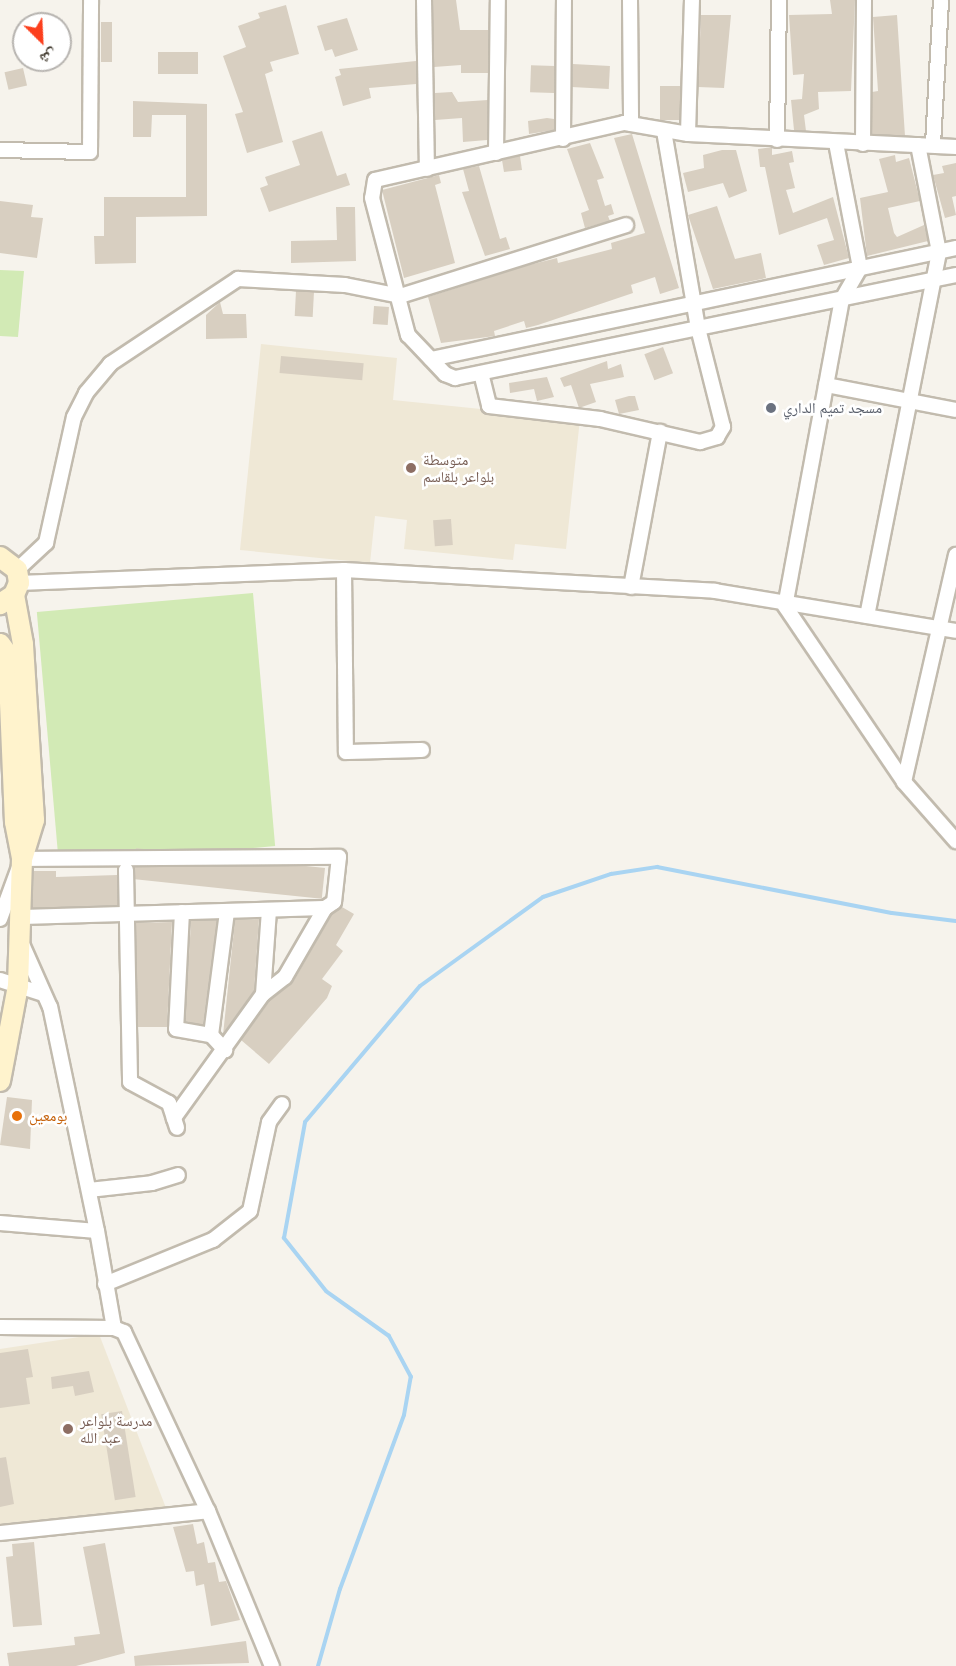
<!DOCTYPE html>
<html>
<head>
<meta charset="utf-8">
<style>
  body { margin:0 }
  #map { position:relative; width:956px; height:1666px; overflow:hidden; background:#f6f3ec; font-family:Poppins,"Noto Naskh Arabic",sans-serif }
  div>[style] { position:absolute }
  .education>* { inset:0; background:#efe8d6 }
  .green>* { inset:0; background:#d2eab5; transform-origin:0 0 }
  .stream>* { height:4px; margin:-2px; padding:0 2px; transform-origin:2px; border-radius:2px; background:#a9d4f2 }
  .building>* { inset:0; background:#d8cfc1; transform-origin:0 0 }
  .roads { filter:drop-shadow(2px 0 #c2bbae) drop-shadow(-2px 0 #c2bbae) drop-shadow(0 2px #c2bbae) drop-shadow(0 -2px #c2bbae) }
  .street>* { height:14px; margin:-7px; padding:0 7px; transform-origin:7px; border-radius:7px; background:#fff }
  .secondary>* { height:20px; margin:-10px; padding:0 10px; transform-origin:10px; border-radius:10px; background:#fff3cd }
  .dots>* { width:16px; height:16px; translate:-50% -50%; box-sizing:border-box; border:3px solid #fff; border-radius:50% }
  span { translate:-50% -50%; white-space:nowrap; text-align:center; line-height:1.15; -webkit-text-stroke:5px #fff; paint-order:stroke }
  .worship-label { font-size:15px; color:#5b616d }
  .left { translate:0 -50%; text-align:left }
  .education-label { font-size:15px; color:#785e54 }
  .food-label { font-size:15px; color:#c56008 }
  .north { position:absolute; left:12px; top:12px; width:60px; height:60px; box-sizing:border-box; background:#fff; border:2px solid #b7b4b0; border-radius:50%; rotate:156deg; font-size:16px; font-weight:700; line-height:24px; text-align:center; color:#4b4439 }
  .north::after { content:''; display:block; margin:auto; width:21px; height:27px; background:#fc3f1d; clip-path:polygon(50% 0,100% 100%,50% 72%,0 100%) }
</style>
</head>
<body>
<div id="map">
  <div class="education">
    <i style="clip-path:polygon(261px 344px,397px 358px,393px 400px,580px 419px,566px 549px,515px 544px,513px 560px,404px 549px,407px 520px,375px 516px,370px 563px,240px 550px)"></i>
    <i style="clip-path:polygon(99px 1334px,166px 1508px,0 1527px,0 1349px)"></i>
  </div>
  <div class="green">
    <i style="clip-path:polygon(0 270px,24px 271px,18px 337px,0 336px)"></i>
    <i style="left:253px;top:593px;width:254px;height:217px;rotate:85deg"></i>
  </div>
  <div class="stream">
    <i style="left:318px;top:1666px;width:80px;rotate:-74.1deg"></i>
    <i style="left:340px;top:1589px;width:185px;rotate:-69.8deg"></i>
    <i style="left:404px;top:1415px;width:39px;rotate:-80deg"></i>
    <i style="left:411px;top:1377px;width:47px;rotate:-118.2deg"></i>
    <i style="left:389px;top:1336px;width:77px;rotate:-144.5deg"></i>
    <i style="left:326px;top:1291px;width:68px;rotate:-128.4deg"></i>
    <i style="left:284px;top:1238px;width:118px;rotate:-79.7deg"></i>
    <i style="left:305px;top:1122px;width:178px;rotate:-49.8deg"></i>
    <i style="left:420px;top:986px;width:152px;rotate:-35.9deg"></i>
    <i style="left:543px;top:897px;width:72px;rotate:-18.7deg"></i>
    <i style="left:611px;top:874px;width:47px;rotate:-8.7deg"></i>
    <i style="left:657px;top:867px;width:239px;rotate:11.1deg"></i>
    <i style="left:892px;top:913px;width:64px;rotate:7.1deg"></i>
  </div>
  <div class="building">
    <i style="clip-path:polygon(433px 0,456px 0,460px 30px,488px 30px,488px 73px,461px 73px,461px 65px,434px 67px)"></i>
    <i style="clip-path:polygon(830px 0,855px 0,851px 91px,818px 92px,819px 109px,804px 115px,806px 131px,794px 130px,791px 100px,802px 99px,804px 74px,793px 75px,789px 15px,832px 14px)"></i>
    <i style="clip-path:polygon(286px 5px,299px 54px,270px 62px,273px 71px,265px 74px,283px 142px,247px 153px,235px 114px,243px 112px,223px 56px,246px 47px,238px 26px,260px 18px,258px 13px)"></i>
    <i style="clip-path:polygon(701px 15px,731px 15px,724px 88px,698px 87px)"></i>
    <i style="clip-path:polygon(897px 15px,905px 136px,872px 134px,872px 92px,878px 91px,873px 17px)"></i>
    <i style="clip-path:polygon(347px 18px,358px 50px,335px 57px,332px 49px,325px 51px,317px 26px)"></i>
    <i style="left:101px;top:22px;width:11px;height:40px"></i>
    <i style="left:198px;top:52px;width:22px;height:40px;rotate:90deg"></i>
    <i style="clip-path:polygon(416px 61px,416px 84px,369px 88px,371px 98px,343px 106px,335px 77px,341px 75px,339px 69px)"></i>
    <i style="left:573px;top:64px;width:37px;height:23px;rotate:3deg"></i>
    <i style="left:555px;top:66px;width:27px;height:24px;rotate:92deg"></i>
    <i style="left:23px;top:68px;width:18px;height:19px;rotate:77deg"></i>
    <i style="left:660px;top:86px;width:20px;height:34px"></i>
    <i style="clip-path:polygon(452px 92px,458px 102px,488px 100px,487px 140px,463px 142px,462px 118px,435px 120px,435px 93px)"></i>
    <i style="clip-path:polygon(133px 101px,207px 104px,207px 216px,136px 217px,136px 263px,95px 264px,94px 236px,104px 236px,104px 197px,186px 197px,186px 115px,152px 115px,151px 137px,133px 137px)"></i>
    <i style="clip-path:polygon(547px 118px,554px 119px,554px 130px,529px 134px,528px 121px)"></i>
    <i style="clip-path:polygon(322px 131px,337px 176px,346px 173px,350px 185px,269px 212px,260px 188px,268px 185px,265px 177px,300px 165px,292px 141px)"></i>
    <i style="clip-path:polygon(632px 134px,679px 288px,660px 294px,655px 277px,631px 285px,633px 293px,538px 325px,526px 328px,524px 321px,494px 331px,495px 336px,441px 343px,428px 297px,525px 266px,557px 258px,558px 263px,612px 249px,611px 243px,645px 233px,614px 138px)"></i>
    <i style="clip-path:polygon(590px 143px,604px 178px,597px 180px,605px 206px,611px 204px,614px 214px,608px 216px,610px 221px,585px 228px,581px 213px,589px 210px,567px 149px)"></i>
    <i style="clip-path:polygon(772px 147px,772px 155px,792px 151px,794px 162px,789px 163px,795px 188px,786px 190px,793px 213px,833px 197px,849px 258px,824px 265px,817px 245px,834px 240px,827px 218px,779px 235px,765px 167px,760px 167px,758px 149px)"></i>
    <i style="clip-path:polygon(722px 150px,736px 150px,747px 191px,729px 198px,723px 183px,688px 192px,683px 173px,704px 168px,703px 155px)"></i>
    <i style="clip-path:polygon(895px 155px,896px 162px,909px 158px,920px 201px,888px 208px,894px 233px,897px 237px,924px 225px,928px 241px,867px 256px,860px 198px,888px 192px,879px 159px)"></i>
    <i style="clip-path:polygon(520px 156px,522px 170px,504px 172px,502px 160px)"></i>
    <i style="clip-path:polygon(956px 163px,956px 196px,952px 197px,956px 215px,945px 218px,933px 175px,944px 173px,942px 166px)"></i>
    <i style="clip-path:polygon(479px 166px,500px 239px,506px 237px,510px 249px,485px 256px,462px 192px,469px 191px,463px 169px)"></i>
    <i style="clip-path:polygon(439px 175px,441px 183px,435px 185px,455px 263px,404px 278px,382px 190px)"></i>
    <i style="clip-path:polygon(0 201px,33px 205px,31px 217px,43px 218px,37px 258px,0 253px)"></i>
    <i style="clip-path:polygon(717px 206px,735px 259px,761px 253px,766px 278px,713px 289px,688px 215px)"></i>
    <i style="clip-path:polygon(336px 207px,355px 207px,356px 261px,291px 263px,291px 241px,337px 240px)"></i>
    <i style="left:296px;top:291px;width:18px;height:25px;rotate:3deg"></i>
    <i style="clip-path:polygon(220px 302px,223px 314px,246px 314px,247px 338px,206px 339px,206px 315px)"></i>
    <i style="left:374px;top:306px;width:15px;height:18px;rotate:4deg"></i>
    <i style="left:663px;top:347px;width:28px;height:20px;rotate:69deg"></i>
    <i style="left:281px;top:356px;width:83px;height:17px;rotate:5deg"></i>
    <i style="clip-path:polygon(607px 361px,608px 369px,621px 364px,624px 377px,590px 384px,596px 402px,579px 408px,571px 385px,564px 387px,560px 378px)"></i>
    <i style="clip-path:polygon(547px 377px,554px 397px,537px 401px,534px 389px,510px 393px,509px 383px)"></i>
    <i style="clip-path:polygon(629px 396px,635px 396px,639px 410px,619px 414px,615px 400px)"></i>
    <i style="left:451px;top:519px;width:26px;height:18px;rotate:86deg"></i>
    <i style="left:325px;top:868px;width:31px;height:190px;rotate:96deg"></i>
    <i style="clip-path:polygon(34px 871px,56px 871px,56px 877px,117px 875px,118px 905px,32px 908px)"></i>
    <i style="clip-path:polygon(342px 907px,354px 914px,336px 945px,343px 951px,322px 979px,332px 986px,327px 998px,269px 1064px,241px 1040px,271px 999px,293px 982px,332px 914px)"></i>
    <i style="clip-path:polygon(259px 919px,254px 991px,223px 1035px,235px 920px)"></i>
    <i style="clip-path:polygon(217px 920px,203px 1025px,185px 1021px,191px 921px)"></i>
    <i style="clip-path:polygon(172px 922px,167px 1027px,138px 1027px,136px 923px)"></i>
    <i style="clip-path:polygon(7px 1097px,32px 1100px,30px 1149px,0 1145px)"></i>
    <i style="clip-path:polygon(28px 1349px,33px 1377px,26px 1378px,30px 1404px,0 1408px,0 1353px)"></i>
    <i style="clip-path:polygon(89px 1371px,94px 1392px,75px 1396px,73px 1386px,52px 1389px,51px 1377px)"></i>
    <i style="left:122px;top:1411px;width:87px;height:21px;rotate:81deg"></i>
    <i style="clip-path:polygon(6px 1457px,14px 1504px,0 1507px,0 1458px)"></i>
    <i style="clip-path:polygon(193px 1524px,197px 1544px,204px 1542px,208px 1563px,215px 1562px,219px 1582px,226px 1581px,240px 1620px,211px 1626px,204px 1584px,196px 1586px,194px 1571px,186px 1572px,173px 1527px)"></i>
    <i style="clip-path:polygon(34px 1542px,42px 1625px,13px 1627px,6px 1557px,13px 1556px,12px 1544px)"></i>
    <i style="clip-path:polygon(105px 1543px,125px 1653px,76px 1666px,9px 1666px,7px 1653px,75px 1645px,74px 1637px,100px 1634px,83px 1547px)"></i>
    <i style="clip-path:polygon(246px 1641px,249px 1663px,135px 1666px,134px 1656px)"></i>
  </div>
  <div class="roads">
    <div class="street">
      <i style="left:424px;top:0;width:169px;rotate:89deg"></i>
      <i style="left:630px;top:0;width:124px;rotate:89.5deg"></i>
      <i style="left:688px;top:134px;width:134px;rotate:-88.3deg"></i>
      <i style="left:563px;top:139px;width:139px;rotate:-89.6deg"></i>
      <i style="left:777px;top:140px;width:140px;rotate:-89.2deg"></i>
      <i style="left:836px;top:143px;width:127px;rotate:79.1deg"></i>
      <i style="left:860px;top:268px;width:36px;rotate:120deg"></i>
      <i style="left:842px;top:299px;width:312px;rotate:100.5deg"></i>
      <i style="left:785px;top:606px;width:212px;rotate:55.9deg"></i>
      <i style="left:904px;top:782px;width:79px;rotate:48.6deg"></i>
      <i style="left:863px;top:144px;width:144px;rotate:-89.6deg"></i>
      <i style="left:933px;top:144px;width:144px;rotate:-86.8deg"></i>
      <i style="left:956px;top:147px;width:268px;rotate:-177.2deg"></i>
      <i style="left:688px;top:134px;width:65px;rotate:-170.2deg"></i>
      <i style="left:624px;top:123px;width:255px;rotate:167.1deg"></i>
      <i style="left:375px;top:180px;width:18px;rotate:99deg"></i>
      <i style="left:372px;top:198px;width:142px;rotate:75.3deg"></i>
      <i style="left:408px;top:335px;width:54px;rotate:46.5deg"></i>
      <i style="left:445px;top:374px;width:11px;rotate:22deg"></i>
      <i style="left:455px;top:378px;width:511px;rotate:-11.62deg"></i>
      <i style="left:0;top:150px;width:90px;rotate:1.3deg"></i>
      <i style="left:90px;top:152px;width:152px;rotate:-89.6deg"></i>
      <i style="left:496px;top:153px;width:153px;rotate:-89.3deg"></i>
      <i style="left:431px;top:359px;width:537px;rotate:-11.94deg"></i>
      <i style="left:481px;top:373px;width:34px;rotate:76deg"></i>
      <i style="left:489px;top:406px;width:112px;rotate:6.7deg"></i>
      <i style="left:600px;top:419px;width:103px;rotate:13deg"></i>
      <i style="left:700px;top:442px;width:18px;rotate:-16deg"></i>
      <i style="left:717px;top:437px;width:12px;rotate:-59deg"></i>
      <i style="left:723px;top:427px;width:102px;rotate:-104.2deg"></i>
      <i style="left:698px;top:328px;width:200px;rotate:-99.8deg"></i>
      <i style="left:826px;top:385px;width:132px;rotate:10.9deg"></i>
      <i style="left:17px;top:570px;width:40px;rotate:-43deg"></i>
      <i style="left:46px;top:543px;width:129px;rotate:-77.5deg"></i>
      <i style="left:74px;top:417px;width:27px;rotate:-63deg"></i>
      <i style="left:86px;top:393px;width:38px;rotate:-50deg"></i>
      <i style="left:110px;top:364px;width:154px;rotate:-33.6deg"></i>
      <i style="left:238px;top:279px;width:107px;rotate:3.2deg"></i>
      <i style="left:345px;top:285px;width:56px;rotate:11.3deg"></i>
      <i style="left:400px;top:296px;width:237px;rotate:-17.4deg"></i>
      <i style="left:344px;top:570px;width:182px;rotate:89.4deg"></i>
      <i style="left:346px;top:752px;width:76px;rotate:-1.5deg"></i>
      <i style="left:19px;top:583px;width:325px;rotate:-2.3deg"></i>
      <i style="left:344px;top:570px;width:372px;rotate:3.2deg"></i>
      <i style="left:715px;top:591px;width:244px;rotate:9.4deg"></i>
      <i style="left:631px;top:587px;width:158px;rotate:-79.4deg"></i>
      <i style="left:867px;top:616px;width:371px;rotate:-78.8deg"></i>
      <i style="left:939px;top:252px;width:109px;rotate:-101.1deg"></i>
      <i style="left:904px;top:782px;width:233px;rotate:-77.1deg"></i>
      <i style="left:126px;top:870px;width:212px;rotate:88.9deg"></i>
      <i style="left:130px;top:1082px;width:44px;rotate:28.3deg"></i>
      <i style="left:169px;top:1103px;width:26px;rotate:72deg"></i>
      <i style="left:182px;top:912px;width:117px;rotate:92.9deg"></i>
      <i style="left:176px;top:1029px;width:36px;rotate:10deg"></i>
      <i style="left:211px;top:1035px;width:21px;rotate:47deg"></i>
      <i style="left:21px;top:917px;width:304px;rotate:-1.7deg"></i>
      <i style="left:0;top:919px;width:64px;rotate:-69.9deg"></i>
      <i style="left:22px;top:859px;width:317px;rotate:-0.4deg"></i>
      <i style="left:339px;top:857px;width:45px;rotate:96.3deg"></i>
      <i style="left:334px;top:902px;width:11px;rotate:146deg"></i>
      <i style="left:325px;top:908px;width:80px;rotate:120.1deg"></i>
      <i style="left:285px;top:977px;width:28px;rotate:142deg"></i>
      <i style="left:263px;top:994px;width:153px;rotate:125.7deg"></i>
      <i style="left:0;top:980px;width:45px;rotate:18deg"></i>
      <i style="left:263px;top:994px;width:84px;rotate:-85.9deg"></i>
      <i style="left:211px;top:1035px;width:125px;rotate:-82.6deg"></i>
      <i style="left:89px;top:1190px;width:63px;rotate:-6.3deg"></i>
      <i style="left:152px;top:1183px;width:27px;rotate:-17deg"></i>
      <i style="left:0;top:1223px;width:97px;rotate:4.7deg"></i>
      <i style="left:97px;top:1231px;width:229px;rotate:-101.8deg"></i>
      <i style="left:50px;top:1007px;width:69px;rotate:-114deg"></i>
      <i style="left:105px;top:1284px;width:117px;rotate:-22.2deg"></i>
      <i style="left:213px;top:1240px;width:47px;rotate:-38.1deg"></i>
      <i style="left:250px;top:1211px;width:91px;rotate:-77.9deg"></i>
      <i style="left:269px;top:1122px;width:22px;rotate:-54deg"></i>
      <i style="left:0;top:1327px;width:114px;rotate:0.5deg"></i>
      <i style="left:114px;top:1328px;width:98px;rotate:-99.9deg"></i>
      <i style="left:114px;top:1328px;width:11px;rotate:22deg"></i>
      <i style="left:124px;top:1332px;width:198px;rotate:64.9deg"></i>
      <i style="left:208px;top:1511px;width:168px;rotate:67.6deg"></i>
      <i style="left:0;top:1533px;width:209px;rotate:-6deg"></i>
    </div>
    <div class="secondary">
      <i style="left:0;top:557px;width:21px;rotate:37deg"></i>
      <i style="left:17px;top:570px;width:13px;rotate:81deg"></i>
      <i style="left:19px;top:583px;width:13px;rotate:113deg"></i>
      <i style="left:14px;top:595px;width:17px;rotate:147deg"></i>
      <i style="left:0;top:644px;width:14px;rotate:54deg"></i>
      <i style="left:8px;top:655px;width:167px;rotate:87.6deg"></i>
      <i style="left:15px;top:822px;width:36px;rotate:79deg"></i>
      <i style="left:0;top:1081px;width:97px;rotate:-79.3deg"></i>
      <i style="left:18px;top:986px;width:127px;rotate:-88.2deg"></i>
      <i style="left:22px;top:859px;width:41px;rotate:-72.9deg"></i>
      <i style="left:34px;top:820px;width:176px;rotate:-93.6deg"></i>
      <i style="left:23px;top:644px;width:50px;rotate:-100.4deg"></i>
    </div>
  </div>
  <div class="dots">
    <i style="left:771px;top:408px;background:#6b7280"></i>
    <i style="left:411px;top:468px;background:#8d6e63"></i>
    <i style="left:17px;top:1116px;background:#e8710a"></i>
    <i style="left:68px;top:1429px;background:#8d6e63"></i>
  </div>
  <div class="worship-label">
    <span class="left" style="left:783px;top:408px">مسجد تميم الداري</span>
  </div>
  <div class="education-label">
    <span class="left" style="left:423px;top:468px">متوسطة<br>بلواعر بلقاسم</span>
    <span class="left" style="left:80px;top:1429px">مدرسة بلواعر<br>عبد الله</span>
  </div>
  <div class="food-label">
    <span class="left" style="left:29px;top:1116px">بومعين</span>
  </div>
  <div class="north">ش</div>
</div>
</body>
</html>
